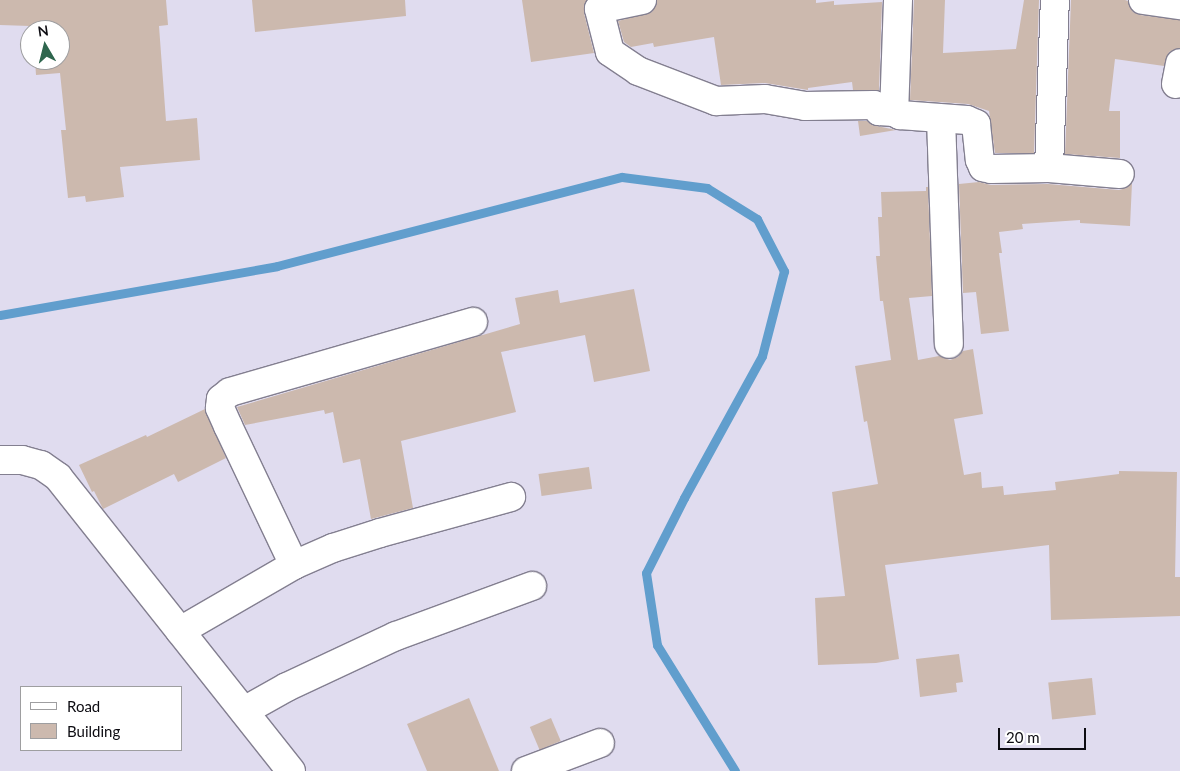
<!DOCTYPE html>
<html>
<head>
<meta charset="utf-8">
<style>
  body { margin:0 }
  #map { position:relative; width:1180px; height:771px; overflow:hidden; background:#e0dcef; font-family:Lato,sans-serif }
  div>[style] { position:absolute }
  .stream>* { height:9px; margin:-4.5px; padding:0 4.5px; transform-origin:4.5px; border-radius:4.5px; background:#619ecd }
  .building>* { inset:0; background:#ccb9ae; transform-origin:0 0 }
  .roads { filter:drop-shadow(1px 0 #837f90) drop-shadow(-1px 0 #837f90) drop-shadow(0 1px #837f90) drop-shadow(0 -1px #837f90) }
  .minor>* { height:28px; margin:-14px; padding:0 14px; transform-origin:14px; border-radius:14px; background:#fff }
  span { translate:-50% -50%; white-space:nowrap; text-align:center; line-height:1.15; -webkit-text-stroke:4px #fff; paint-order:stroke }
  .legend { position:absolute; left:20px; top:686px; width:162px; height:65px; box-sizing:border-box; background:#fff; border:1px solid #9e9ea0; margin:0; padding:6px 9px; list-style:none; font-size:15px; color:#0d0c12 }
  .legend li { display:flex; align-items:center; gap:10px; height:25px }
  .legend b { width:25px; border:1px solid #9e9ea0 }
  .north { position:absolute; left:20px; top:20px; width:50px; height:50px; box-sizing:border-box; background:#fff; border:1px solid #9e9ea0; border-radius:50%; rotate:352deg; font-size:14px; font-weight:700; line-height:20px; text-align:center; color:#0d0c12 }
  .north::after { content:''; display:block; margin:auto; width:18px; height:22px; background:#2f664e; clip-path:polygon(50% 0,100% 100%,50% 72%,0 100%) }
  .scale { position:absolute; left:998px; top:728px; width:88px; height:22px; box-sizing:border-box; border:2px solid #0d0c12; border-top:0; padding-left:6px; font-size:15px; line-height:18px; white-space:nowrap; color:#0d0c12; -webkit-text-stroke:4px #fff; paint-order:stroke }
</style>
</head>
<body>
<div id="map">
  <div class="stream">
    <i style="left:0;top:315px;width:281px;rotate:-10deg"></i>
    <i style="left:277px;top:266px;width:356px;rotate:-14.5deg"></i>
    <i style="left:622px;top:177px;width:86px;rotate:7.4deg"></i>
    <i style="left:707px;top:188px;width:59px;rotate:31.8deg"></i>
    <i style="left:757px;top:219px;width:59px;rotate:62.6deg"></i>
    <i style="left:784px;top:271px;width:88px;rotate:104.5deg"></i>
    <i style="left:762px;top:356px;width:162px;rotate:118.8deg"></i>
    <i style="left:684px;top:498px;width:84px;rotate:116.9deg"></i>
    <i style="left:646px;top:573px;width:73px;rotate:81.3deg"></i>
    <i style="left:657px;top:645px;width:148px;rotate:58.2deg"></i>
  </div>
  <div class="building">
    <i style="clip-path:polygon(0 0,166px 0,168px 25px,159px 26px,166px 121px,197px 118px,200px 160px,120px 167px,124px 197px,86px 202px,85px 196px,68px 198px,61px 130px,66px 130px,60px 73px,36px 75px,35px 60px,60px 60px,60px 30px,33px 30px,30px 26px,0 25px)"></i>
    <i style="clip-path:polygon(252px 0,405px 0,406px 16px,255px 32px)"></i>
    <i style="clip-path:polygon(522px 0,587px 0,584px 13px,594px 53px,531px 62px)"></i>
    <i style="clip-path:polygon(657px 0,816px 0,816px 3px,834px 1px,834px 5px,882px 2px,879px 90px,853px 90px,852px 82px,808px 88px,808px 90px,765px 83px,721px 85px,714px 37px,654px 47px,653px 43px,631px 47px,624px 42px,618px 21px,652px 12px)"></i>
    <i style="clip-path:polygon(914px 0,945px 0,943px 53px,1016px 49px,1024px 0,1039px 0,1034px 153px,995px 153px,989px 111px,968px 104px,910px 100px)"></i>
    <i style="clip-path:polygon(1071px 0,1125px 0,1128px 1px,1133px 12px,1140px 15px,1180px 20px,1180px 48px,1169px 52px,1164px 66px,1115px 59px,1109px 111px,1120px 111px,1120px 158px,1065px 154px)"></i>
    <i style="clip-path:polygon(858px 121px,867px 121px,872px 125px,896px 130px,860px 136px)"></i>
    <i style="clip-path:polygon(979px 182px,991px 185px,1048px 184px,1119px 190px,1126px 188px,1132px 183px,1130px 226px,1080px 223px,1080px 220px,1022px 224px,1023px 229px,999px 232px,1002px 253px,999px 253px,1009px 331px,981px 334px,976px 292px,963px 293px,959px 184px)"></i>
    <i style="clip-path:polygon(926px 187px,928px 187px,932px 296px,909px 298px,918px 360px,939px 356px,950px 360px,958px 357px,963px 351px,973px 349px,983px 414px,954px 419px,964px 475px,981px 472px,982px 488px,1003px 486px,1004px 495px,1056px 490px,1055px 482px,1119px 474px,1119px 471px,1177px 472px,1175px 577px,1180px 577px,1180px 616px,1051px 620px,1049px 545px,885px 565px,899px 659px,876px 663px,818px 665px,815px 598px,845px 596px,832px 492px,878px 484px,867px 421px,864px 422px,855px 366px,891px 360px,883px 301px,880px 301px,876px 256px,880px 256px,878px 217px,882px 217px,881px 192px,926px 191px)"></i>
    <i style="clip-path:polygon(634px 289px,650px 371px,594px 382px,585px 335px,501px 352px,516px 412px,401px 441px,413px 508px,371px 519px,360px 459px,343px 463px,333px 412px,325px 414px,324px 410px,245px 425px,237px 407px,520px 324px,515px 298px,558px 290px,560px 303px)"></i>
    <i style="clip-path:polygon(205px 409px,226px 458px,178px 482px,174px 474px,103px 509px,94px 491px,92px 492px,79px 465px,146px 435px,147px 437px)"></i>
    <i style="left:589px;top:467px;width:22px;height:51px;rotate:82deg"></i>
    <i style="clip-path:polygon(959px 654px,963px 682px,956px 683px,957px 692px,920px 697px,916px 659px)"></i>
    <i style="left:1092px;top:678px;width:37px;height:44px;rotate:84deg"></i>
    <i style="clip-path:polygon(469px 698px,499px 771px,427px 771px,407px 724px)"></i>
    <i style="left:551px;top:718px;width:25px;height:23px;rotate:67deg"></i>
  </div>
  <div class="roads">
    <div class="minor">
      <i style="left:642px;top:0;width:44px;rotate:168.2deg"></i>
      <i style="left:599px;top:9px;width:44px;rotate:75.7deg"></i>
      <i style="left:610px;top:52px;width:34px;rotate:34deg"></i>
      <i style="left:638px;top:71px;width:84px;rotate:21deg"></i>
      <i style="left:716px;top:101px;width:49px;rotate:-2.3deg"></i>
      <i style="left:765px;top:99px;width:41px;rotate:9.9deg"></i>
      <i style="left:805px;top:106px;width:69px;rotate:-0.8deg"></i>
      <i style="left:874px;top:105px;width:8px;rotate:50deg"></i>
      <i style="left:879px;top:111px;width:15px;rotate:4deg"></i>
      <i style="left:898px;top:0;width:112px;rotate:92deg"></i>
      <i style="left:894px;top:112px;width:7px;rotate:27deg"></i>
      <i style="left:900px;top:115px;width:67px;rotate:4.3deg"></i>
      <i style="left:967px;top:120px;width:10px;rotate:24deg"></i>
      <i style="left:976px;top:124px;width:36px;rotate:84deg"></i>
      <i style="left:980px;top:160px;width:8px;rotate:67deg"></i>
      <i style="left:983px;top:167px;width:8px;rotate:14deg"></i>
      <i style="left:991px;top:169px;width:58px;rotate:-1deg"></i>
      <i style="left:1049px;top:168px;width:71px;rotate:4.8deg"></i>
      <i style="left:1143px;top:0;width:37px;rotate:8deg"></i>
      <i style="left:1176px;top:84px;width:21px;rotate:-79deg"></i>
      <i style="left:941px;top:119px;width:225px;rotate:88deg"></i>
      <i style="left:1049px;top:168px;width:168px;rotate:-88deg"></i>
      <i style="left:0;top:460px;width:22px"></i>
      <i style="left:22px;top:460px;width:20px;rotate:15deg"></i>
      <i style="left:41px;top:465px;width:21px;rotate:35deg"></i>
      <i style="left:58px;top:477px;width:375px;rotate:51.6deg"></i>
      <i style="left:294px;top:565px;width:154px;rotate:-115.4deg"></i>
      <i style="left:228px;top:426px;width:20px;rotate:-114deg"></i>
      <i style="left:220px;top:408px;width:9px;rotate:-84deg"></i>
      <i style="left:221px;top:399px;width:11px;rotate:-38deg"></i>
      <i style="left:230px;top:392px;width:253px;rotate:-16.1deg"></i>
      <i style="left:180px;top:631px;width:132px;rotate:-30.1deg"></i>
      <i style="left:294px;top:565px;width:43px;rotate:-23.6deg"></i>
      <i style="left:333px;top:548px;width:49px;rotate:-17.7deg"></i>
      <i style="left:380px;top:533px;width:136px;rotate:-15.4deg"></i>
      <i style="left:244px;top:711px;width:49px;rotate:-29.2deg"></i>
      <i style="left:287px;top:687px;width:120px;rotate:-25.1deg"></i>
      <i style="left:396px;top:636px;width:145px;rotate:-20.2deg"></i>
      <i style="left:526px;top:771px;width:79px;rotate:-20.7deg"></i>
    </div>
  </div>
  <ul class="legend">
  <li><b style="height:6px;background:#fff"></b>Road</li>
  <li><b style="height:14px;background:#ccb9ae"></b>Building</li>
  </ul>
  <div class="north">N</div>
  <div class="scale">20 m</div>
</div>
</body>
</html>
